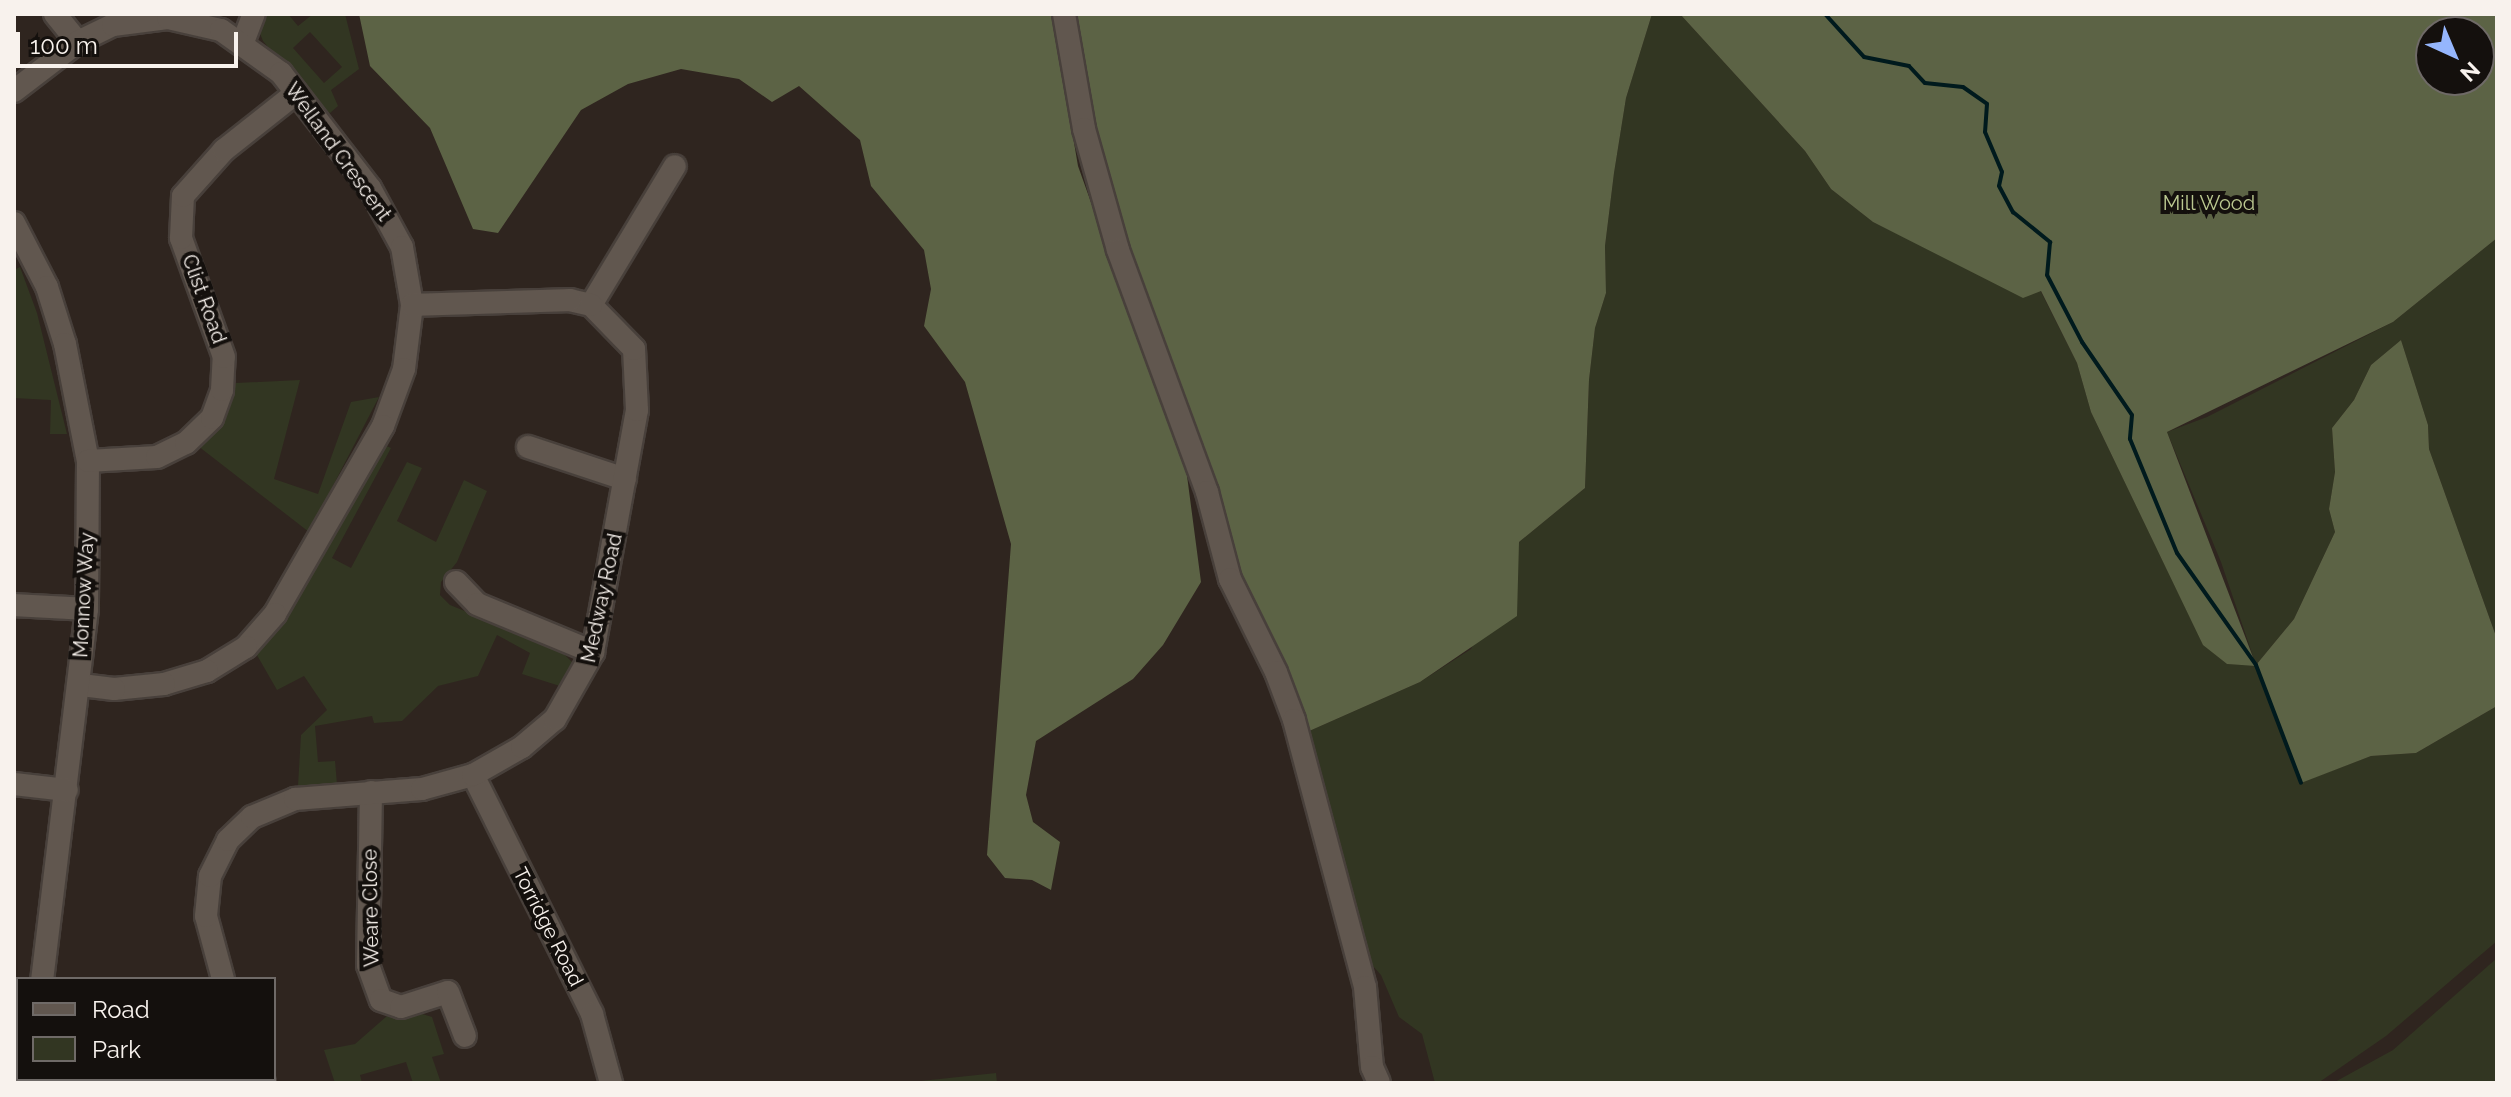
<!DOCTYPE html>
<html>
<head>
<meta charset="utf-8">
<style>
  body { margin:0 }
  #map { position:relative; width:2511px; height:1097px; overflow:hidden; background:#2f251f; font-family:Raleway,sans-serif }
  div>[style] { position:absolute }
  .green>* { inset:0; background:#323622 }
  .forest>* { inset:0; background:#5c6345 }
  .stream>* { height:4px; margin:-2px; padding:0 2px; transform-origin:2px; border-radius:2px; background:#001a1d }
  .roads { filter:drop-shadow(2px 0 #48403b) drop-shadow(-2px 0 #48403b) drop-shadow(0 2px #48403b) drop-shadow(0 -2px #48403b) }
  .minor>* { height:22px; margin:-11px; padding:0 11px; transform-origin:11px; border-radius:11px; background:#61574f }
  span { translate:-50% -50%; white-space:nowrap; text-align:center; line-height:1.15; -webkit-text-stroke:8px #14100d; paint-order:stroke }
  .street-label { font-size:20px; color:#f8f2ed }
  .park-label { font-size:20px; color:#bbc890 }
  .frame { position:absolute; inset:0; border:16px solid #f8f2ed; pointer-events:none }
  .legend { position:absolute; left:16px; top:977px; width:260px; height:104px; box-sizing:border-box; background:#14100d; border:2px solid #6f6a67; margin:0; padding:10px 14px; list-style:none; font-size:24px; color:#f8f2ed }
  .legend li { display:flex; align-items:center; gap:16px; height:40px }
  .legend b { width:40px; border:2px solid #6f6a67 }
  .north { position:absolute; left:2415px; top:16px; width:80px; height:80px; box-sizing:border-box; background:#14100d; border:2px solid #6f6a67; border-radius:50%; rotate:136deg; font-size:22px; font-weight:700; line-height:32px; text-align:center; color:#f8f2ed }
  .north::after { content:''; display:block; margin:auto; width:28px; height:36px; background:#95b6fd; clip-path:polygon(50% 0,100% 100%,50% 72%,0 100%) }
  .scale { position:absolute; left:16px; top:32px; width:222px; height:36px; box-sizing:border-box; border:4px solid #f8f2ed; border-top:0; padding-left:10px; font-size:24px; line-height:28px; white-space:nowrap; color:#f8f2ed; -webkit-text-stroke:6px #14100d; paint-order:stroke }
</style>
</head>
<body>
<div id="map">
  <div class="green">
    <i style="clip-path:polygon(evenodd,266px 14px,288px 14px,298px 26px,313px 14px,345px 14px,359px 69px,331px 90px,338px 106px,330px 113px,319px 109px,263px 41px,259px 31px,266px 14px,310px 32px,342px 67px,324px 83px,293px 48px,310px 32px)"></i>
    <i style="clip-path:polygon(1652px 14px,1680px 14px,1805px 151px,1831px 189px,1873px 222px,1933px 251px,2040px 290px,2077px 363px,2091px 412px,2203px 644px,2227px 664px,2256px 665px,2221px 562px,2167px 432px,2207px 417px,2393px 322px,2497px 238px,2497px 639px,2429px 449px,2428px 425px,2401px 340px,2371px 365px,2354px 400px,2332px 428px,2335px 472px,2329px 509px,2335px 532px,2294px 619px,2256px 665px,2302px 782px,2371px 756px,2416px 753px,2497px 706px,2497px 941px,2386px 1036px,2318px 1083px,1435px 1083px,1422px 1034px,1399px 1017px,1381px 975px,1363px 955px,1307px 732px,1420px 682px,1471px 649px,1519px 542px,1585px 488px,1589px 380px,1595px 328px,1606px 293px,1605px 246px,1614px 173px,1626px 98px)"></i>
    <i style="clip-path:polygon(20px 267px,37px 313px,67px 434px,50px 434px,51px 400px,14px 398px,14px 270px)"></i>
    <i style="clip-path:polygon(300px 380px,274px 479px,318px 494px,351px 402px,379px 397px,309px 532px,198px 446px,221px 423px,236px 383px)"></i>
    <i style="clip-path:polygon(382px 444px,391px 448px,332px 558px,351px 568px,407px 462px,422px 468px,397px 521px,436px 542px,464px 480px,487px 491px,457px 562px,441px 582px,440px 595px,450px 605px,560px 650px,572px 662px,570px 675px,563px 687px,522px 674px,530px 653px,497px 635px,478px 676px,438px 686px,402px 721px,374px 723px,372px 716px,315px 726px,318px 762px,335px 761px,337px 784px,298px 786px,301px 735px,327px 710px,304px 676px,277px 690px,254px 650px)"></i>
    <i style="clip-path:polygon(2497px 958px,2497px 1083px,2333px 1083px,2393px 1050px)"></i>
    <i style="clip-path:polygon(416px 1012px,432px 1017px,444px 1054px,432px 1057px,441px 1083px,413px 1083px,406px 1062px,360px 1075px,362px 1083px,335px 1083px,324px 1050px,355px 1044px,387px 1016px)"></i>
    <i style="clip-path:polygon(996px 1073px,997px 1083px,902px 1083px)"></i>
  </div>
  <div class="forest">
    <i style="clip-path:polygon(359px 14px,1052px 14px,1078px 166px,1186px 468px,1201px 582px,1163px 645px,1133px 679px,1036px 741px,1026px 795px,1033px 822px,1060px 842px,1051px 890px,1032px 880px,1005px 878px,987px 855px,1011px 544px,965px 382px,924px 326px,931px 289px,924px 250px,871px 186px,860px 140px,799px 86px,772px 102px,739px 79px,681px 69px,628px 84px,581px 110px,498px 233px,473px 229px,430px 128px,370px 66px)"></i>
    <i style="clip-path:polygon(1072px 14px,1652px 14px,1626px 98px,1614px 173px,1605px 246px,1606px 293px,1595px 328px,1589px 380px,1585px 488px,1519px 542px,1517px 616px,1420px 682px,1307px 732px,1235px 579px,1097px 147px)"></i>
    <i style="clip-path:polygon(evenodd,1680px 14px,2497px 14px,2497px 238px,2393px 322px,2167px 432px,2256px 665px,2294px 619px,2335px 532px,2329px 509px,2335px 472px,2332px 428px,2354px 400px,2371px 365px,2401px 340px,2428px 425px,2429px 449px,2497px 639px,2497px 706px,2416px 753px,2371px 756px,2301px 783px,2256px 666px,2227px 664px,2203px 645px,2091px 412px,2077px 363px,2041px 291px,2023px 298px,1873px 222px,1831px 189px,1805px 151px,1680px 14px,2431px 32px,2479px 32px,2479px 80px,2431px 80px,2431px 32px)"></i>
  </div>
  <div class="stream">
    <i style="left:1825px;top:14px;width:58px;rotate:47.8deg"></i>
    <i style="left:1864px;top:57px;width:46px;rotate:11.3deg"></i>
    <i style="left:1909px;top:66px;width:23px;rotate:47deg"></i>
    <i style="left:1925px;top:83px;width:38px;rotate:6deg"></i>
    <i style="left:1963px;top:87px;width:29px;rotate:35deg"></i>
    <i style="left:1987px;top:104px;width:28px;rotate:94deg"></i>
    <i style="left:1985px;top:132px;width:43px;rotate:67deg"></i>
    <i style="left:2002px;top:172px;width:14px;rotate:102deg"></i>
    <i style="left:1999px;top:186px;width:30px;rotate:62deg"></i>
    <i style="left:2013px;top:212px;width:48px;rotate:39deg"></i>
    <i style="left:2050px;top:242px;width:33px;rotate:95deg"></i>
    <i style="left:2047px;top:275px;width:76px;rotate:62.4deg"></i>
    <i style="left:2082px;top:342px;width:88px;rotate:55.6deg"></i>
    <i style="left:2132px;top:415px;width:24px;rotate:95deg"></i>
    <i style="left:2130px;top:439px;width:123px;rotate:67.6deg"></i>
    <i style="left:2177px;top:553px;width:137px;rotate:54.8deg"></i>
    <i style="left:2256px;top:665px;width:126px;rotate:69.1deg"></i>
  </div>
  <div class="roads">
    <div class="minor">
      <i style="left:55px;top:14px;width:36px;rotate:51deg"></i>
      <i style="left:1064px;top:14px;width:117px;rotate:80.1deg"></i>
      <i style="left:1084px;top:129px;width:126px;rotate:74.3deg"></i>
      <i style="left:1118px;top:250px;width:258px;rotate:69.8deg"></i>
      <i style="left:1207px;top:492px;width:90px;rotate:75.2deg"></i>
      <i style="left:1230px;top:579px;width:104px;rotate:63.7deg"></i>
      <i style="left:1276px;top:672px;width:51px;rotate:69.4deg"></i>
      <i style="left:1294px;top:720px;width:276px;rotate:75.1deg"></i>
      <i style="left:1365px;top:987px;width:80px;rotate:85deg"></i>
      <i style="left:1372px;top:1067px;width:17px;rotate:66deg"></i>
      <i style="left:243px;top:42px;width:30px;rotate:-69deg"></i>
      <i style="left:14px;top:91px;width:81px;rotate:-37.4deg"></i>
      <i style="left:78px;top:42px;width:39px;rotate:-26deg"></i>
      <i style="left:113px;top:25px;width:55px;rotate:-7.3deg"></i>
      <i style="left:168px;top:18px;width:54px;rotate:12.8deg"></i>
      <i style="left:221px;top:30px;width:74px;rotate:35.6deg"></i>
      <i style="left:281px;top:73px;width:145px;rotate:52.3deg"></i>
      <i style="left:370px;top:188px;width:67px;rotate:61.5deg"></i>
      <i style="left:402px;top:247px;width:59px;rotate:80.2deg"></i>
      <i style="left:412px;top:305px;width:64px;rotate:97.1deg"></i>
      <i style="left:404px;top:369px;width:61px;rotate:110.2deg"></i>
      <i style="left:383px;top:426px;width:217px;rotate:119.9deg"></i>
      <i style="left:275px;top:614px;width:44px;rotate:131.3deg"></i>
      <i style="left:246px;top:647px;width:46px;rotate:148.4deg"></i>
      <i style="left:207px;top:671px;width:45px;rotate:163.2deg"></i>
      <i style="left:164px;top:684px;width:50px;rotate:174.3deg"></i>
      <i style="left:114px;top:689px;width:35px;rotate:-173deg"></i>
      <i style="left:14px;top:223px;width:72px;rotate:62.7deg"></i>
      <i style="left:47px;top:287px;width:60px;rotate:72.5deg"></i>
      <i style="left:65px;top:344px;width:119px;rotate:78.9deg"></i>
      <i style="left:88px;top:461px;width:148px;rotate:90.4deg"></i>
      <i style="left:87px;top:609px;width:373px;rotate:96.9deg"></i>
      <i style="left:591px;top:305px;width:162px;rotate:-58.9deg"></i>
      <i style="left:528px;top:447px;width:102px;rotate:18.3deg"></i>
      <i style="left:88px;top:461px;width:69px;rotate:-3.3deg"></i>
      <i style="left:157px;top:457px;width:32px;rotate:-26deg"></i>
      <i style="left:186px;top:443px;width:36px;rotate:-44deg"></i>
      <i style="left:212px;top:418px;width:30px;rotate:-70deg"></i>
      <i style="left:222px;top:390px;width:33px;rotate:-87deg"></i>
      <i style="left:224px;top:357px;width:127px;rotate:-109.9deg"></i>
      <i style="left:181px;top:238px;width:42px;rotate:-87.3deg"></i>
      <i style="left:183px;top:196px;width:62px;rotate:-48.3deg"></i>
      <i style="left:224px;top:150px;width:92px;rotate:-38.4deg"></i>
      <i style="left:456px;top:582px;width:30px;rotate:46deg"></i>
      <i style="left:477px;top:604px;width:126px;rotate:22.5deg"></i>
      <i style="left:14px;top:605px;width:73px;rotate:3.1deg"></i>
      <i style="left:473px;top:775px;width:267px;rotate:63.5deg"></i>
      <i style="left:592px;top:1014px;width:72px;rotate:74.6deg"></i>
      <i style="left:14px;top:784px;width:53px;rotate:6.5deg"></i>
      <i style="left:371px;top:792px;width:173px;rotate:91deg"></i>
      <i style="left:368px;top:965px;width:37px;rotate:70deg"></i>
      <i style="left:381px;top:1000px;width:21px;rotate:19deg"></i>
      <i style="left:401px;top:1007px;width:49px;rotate:-17.7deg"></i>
      <i style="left:448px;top:992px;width:47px;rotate:68.9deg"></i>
      <i style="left:223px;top:979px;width:65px;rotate:-105.1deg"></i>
      <i style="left:206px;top:916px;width:40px;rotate:-84.3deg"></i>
      <i style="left:210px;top:876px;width:40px;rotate:-63.4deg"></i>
      <i style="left:228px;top:840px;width:33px;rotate:-44deg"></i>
      <i style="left:252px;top:817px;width:47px;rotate:-22.7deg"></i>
      <i style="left:295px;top:799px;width:127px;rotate:-4.5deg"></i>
      <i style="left:422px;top:789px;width:53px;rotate:-15.4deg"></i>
      <i style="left:473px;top:775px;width:56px;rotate:-29.7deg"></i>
      <i style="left:522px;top:747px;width:43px;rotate:-40.3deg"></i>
      <i style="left:555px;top:719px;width:77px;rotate:-60.4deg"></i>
      <i style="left:593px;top:652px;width:246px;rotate:-79.7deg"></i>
      <i style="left:637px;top:410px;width:61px;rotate:-92.8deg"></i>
      <i style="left:634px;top:349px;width:62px;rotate:-134.3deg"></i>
      <i style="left:591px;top:305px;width:22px;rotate:-167deg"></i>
      <i style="left:570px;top:300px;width:158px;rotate:178.2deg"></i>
      <i style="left:44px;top:1079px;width:16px;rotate:15deg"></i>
      <i style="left:263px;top:1079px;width:4px;rotate:76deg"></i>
      <i style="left:20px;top:1083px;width:4px;rotate:-76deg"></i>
    </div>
  </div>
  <div class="street-label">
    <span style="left:338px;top:152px;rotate:54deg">Welland Crescent</span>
    <span style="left:204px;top:299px;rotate:70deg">Clist Road</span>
    <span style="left:84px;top:595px;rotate:-87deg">Monnow Way</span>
    <span style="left:602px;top:598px;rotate:-78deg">Medway Road</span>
    <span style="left:371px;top:908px;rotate:-91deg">Weare Close</span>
    <span style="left:548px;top:927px;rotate:63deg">Torridge Road</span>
  </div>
  <div class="park-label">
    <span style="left:2209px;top:203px">Mill Wood</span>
  </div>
  <div class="frame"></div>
  <ul class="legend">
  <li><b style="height:10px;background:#61574f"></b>Road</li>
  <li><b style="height:22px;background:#323622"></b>Park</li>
  </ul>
  <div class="north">N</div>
  <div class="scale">100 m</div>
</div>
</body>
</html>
